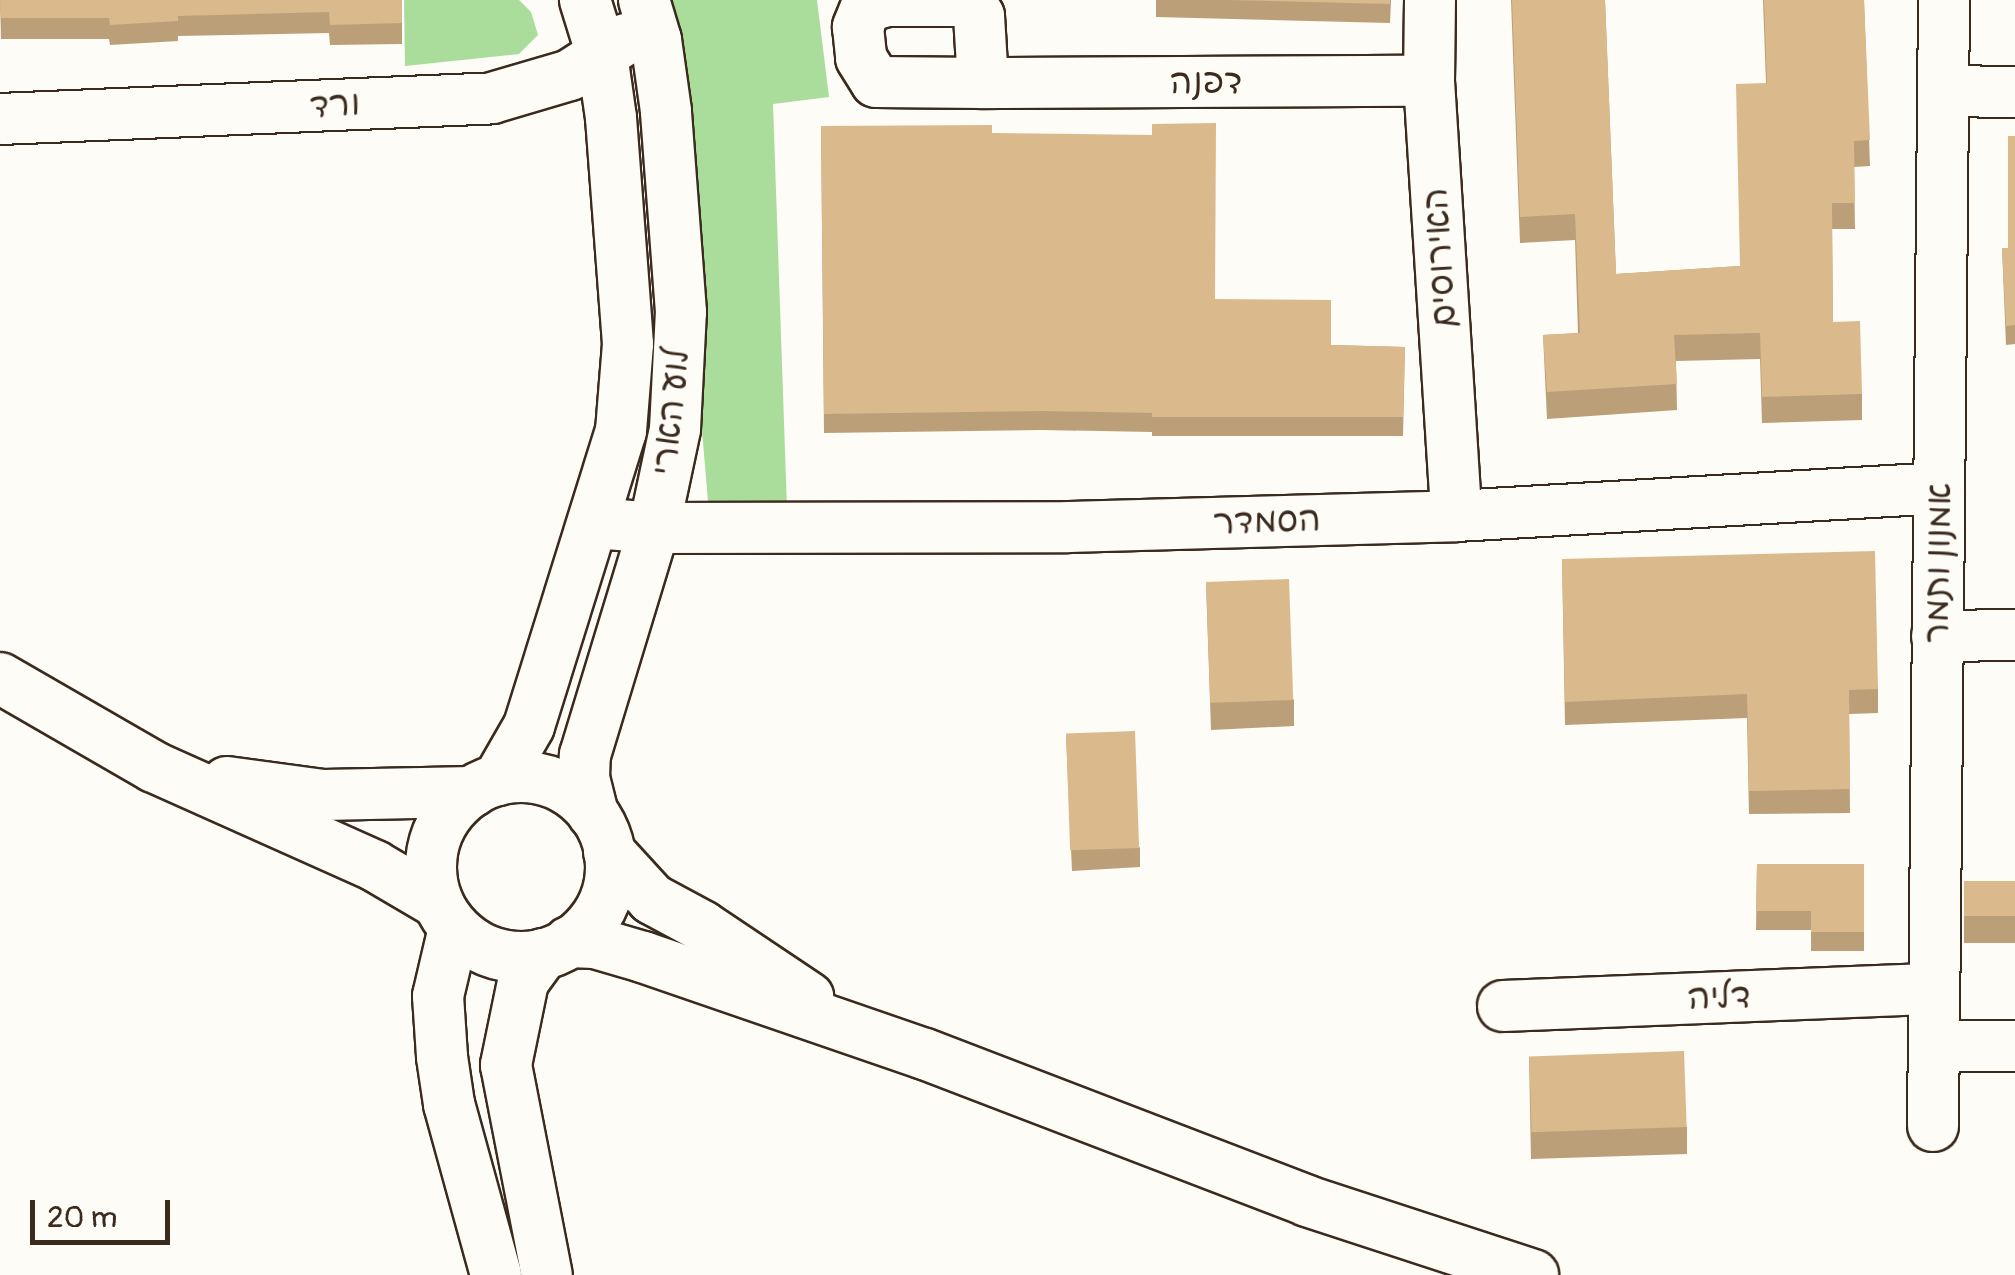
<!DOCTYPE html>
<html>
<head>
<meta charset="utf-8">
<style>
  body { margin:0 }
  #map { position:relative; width:2015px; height:1275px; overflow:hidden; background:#fdfcf7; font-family:Pangolin,"Playpen Sans Hebrew",sans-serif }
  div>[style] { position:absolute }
  .green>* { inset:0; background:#aadc9c }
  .roads { filter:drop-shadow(2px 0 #3b2a1e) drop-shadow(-2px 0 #3b2a1e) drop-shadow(0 2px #3b2a1e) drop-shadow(0 -2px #3b2a1e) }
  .minor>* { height:50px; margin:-25px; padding:0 25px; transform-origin:25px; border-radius:25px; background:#fdfcf7 }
  .minor>.ring { margin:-25px; padding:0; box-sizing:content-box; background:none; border:50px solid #fdfcf7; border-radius:50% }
  .wall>* { inset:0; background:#bb9f78; transform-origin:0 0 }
  .building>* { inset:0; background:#dab98c; transform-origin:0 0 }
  span { translate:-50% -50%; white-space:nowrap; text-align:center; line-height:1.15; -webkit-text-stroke:9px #fdfcf7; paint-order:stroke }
  .street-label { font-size:35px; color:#3b2a1e }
  .scale { position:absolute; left:30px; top:1200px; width:140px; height:45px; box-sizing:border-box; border:5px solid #3b2a1e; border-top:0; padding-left:12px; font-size:30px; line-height:35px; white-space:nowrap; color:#3b2a1e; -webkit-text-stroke:8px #fdfcf7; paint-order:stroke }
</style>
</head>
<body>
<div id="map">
  <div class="green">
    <i style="clip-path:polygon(404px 0,519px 0,531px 12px,538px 35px,519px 54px,405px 66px)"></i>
    <i style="clip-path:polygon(655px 0,817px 0,829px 97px,773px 104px,787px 509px,708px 501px,668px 32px)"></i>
  </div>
  <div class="roads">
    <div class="minor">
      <i style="left:1430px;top:0;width:81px;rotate:90.7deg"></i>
      <i style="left:1429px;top:81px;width:436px;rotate:86.4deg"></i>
      <i style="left:983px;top:83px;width:67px;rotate:-93.4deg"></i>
      <i style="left:979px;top:16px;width:18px;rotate:-124deg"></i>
      <i style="left:969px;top:1px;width:82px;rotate:180deg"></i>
      <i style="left:887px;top:1px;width:22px;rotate:164deg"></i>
      <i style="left:866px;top:7px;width:22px;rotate:112deg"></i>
      <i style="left:858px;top:27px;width:31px;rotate:84deg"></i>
      <i style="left:861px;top:58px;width:28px;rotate:58deg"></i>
      <i style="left:876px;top:82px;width:107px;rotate:0.5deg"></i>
      <i style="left:983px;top:83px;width:446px;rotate:-0.3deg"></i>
      <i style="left:1943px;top:91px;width:72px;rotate:0.8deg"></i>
      <i style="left:0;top:119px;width:492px;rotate:-2.4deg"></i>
      <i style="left:492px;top:98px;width:81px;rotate:-16.4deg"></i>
      <i style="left:570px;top:75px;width:67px;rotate:-32.7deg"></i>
      <i style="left:595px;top:523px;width:59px;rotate:4.8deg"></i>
      <i style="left:654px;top:528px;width:414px;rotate:-0.1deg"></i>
      <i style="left:1068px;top:527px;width:388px;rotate:-1.6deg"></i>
      <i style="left:1456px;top:516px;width:484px;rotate:-3.3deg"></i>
      <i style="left:1937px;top:636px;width:78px;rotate:-0.7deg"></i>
      <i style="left:0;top:678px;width:178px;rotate:30deg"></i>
      <i style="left:154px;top:767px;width:242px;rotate:24.1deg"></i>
      <i style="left:375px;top:866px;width:73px;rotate:30.4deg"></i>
      <i class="ring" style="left:431px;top:777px;width:130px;height:130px"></i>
      <i style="left:498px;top:780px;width:62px;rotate:-60.1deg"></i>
      <i style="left:529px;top:726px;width:309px;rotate:-72.7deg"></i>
      <i style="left:621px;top:431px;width:87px;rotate:-85.4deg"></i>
      <i style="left:628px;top:344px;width:227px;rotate:-94.3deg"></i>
      <i style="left:611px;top:118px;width:64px;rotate:-98.1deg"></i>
      <i style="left:602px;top:55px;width:58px;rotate:-107.2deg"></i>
      <i style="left:227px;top:782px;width:97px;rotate:7.7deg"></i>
      <i style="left:323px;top:795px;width:149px;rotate:-1.2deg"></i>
      <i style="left:593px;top:814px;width:37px;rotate:-104deg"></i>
      <i style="left:584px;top:778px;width:23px;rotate:-88deg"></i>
      <i style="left:585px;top:755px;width:237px;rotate:-73.1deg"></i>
      <i style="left:654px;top:528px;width:101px;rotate:-78deg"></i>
      <i style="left:675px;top:429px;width:117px;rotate:-87.1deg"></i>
      <i style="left:681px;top:312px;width:202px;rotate:-94.3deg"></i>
      <i style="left:666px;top:111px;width:72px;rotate:-98deg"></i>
      <i style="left:656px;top:40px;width:42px;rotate:-106.7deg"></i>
      <i style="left:609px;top:852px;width:64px;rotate:47.5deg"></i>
      <i style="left:652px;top:899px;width:57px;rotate:28.4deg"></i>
      <i style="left:702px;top:926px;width:128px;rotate:33.8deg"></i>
      <i style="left:454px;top:928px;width:70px;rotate:103.2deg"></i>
      <i style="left:438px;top:996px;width:61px;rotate:86.2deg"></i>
      <i style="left:442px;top:1057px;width:48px;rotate:81.5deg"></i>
      <i style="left:449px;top:1104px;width:177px;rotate:74.6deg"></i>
      <i style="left:569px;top:942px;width:26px;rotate:2deg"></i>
      <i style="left:595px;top:943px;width:50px;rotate:16.3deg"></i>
      <i style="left:643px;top:957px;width:298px;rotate:19deg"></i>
      <i style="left:925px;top:1054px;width:409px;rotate:21deg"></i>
      <i style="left:1307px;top:1201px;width:238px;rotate:18.1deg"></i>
      <i style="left:543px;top:954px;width:34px;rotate:126deg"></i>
      <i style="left:523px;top:982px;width:85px;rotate:101.6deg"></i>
      <i style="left:506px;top:1065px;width:214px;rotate:79deg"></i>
      <i style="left:1503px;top:1006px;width:431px;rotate:-2.3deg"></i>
      <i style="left:1934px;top:1046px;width:81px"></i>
      <i style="left:1933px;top:1126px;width:1126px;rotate:-89.44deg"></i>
    </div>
  </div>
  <div class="wall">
    <i style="clip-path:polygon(0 0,402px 0,402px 44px,330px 45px,329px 33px,178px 36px,178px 41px,110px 45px,109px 39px,1px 39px)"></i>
    <i style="clip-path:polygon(1156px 0,1391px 0,1390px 23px,1156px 17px)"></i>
    <i style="clip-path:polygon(1511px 0,1605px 0,1616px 274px,1740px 266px,1766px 83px,1763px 0,1864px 0,1870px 166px,1854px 167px,1855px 229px,1832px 229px,1833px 322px,1862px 394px,1862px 420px,1762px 423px,1760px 359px,1676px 361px,1677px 410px,1547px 419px,1543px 335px,1578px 333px,1575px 240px,1520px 243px)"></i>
    <i style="clip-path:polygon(821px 126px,992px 133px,1215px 299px,1331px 345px,1405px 347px,1403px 436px,1152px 436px,1152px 432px,1042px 430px,824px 433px)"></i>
    <i style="clip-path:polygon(2015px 136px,2015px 344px,2006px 345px,2002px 248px,2008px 248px)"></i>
    <i style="clip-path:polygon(1562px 559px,1878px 689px,1878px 713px,1849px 714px,1850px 813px,1749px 814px,1747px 718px,1565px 725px)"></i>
    <i style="clip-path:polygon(1206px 583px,1294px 700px,1294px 726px,1211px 730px)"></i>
    <i style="clip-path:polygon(1066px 734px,1140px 848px,1140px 867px,1072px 871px)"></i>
    <i style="clip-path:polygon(1757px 864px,1864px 864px,1864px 951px,1811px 951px,1811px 930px,1756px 930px)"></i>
    <i style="left:2015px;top:881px;width:62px;height:51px;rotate:90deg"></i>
    <i style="clip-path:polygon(1529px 1057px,1687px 1127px,1687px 1154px,1531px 1159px)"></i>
  </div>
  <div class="building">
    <i style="clip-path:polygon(0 0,402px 0,402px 23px,330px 25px,329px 12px,178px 16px,178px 21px,110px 25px,109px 18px,1px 18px)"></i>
    <i style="clip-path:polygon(1228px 0,1390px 0,1390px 4px)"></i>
    <i style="clip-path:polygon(1512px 0,1605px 0,1616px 274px,1740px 266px,1736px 84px,1767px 83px,1764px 0,1864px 0,1870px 140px,1854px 141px,1855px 203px,1832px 203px,1833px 322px,1860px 321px,1862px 394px,1762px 397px,1760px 333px,1674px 335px,1677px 384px,1547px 392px,1543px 335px,1580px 333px,1575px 214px,1520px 217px)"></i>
    <i style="clip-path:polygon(1216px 123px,1215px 299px,1331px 300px,1331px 345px,1405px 347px,1403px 417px,1152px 417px,1152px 413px,1042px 411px,824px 414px,821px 126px,992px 125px,992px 133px,1152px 135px,1152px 124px)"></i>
    <i style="clip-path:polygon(2008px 136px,2015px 136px,2015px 325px,2006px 326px,2002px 248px,2008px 248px)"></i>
    <i style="clip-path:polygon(1875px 551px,1878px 689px,1849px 690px,1850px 789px,1749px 791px,1747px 694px,1565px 702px,1562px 559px)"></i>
    <i style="left:1289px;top:579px;width:121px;height:83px;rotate:88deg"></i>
    <i style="left:1135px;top:731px;width:117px;height:69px;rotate:88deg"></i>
    <i style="clip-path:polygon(1757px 864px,1864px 864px,1864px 932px,1811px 932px,1811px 911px,1756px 911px)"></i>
    <i style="left:2015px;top:881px;width:35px;height:51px;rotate:90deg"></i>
    <i style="left:1684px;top:1051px;width:76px;height:155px;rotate:88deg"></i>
  </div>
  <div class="street-label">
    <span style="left:1206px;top:82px">דפנה</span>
    <span style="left:335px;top:105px;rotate:-3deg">ורד</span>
    <span style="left:1440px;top:258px;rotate:-94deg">האירוסים</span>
    <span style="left:671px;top:412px;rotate:-84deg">לוע הארי</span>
    <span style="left:1267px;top:521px;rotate:-2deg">הסמדר</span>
    <span style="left:1938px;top:563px;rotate:-89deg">אמנון ותמר</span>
    <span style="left:1719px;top:997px;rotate:-2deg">דליה</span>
  </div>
  <div class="scale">20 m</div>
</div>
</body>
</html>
